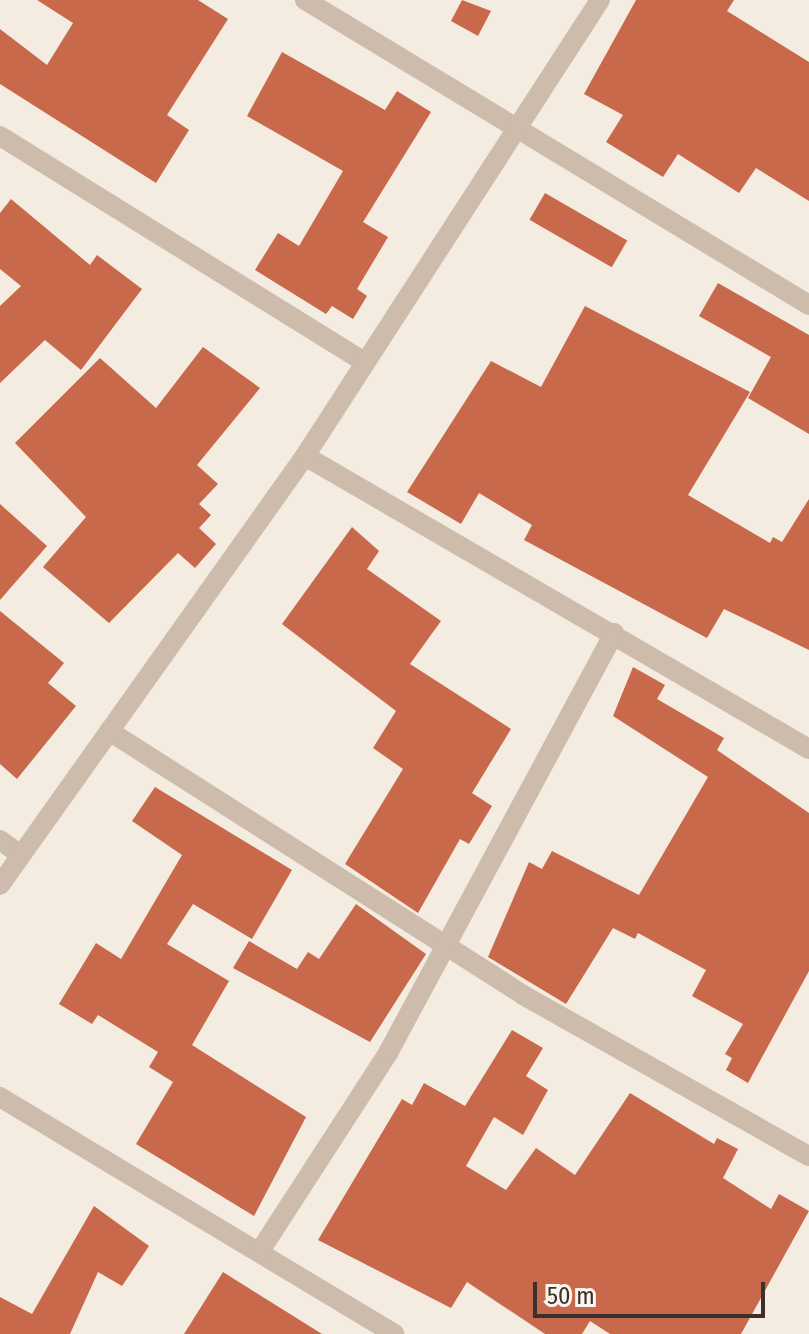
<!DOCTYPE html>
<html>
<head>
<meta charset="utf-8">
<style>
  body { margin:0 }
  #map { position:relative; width:809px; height:1334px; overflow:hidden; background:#f4ebe1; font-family:"Fira Sans Condensed",sans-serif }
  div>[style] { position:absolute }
  .building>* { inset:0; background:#c8694b; transform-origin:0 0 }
  .street>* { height:20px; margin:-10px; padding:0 10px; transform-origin:10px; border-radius:10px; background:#cdbbac }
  span { translate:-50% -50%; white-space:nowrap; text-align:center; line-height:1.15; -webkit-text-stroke:8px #fbf5ee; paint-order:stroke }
  .scale { position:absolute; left:533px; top:1282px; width:232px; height:36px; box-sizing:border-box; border:4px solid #3b302b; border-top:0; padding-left:10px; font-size:24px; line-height:28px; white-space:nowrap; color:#3b302b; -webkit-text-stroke:6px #fbf5ee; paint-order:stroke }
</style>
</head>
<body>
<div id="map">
  <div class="building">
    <i style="clip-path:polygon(37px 0,198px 0,228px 19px,167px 115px,189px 130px,156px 183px,0 84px,0 29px,47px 65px,73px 23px)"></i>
    <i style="clip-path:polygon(462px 0,491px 11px,478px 36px,451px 21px)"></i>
    <i style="clip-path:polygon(636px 0,734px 0,727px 11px,809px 62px,809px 201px,756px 168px,739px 193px,678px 154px,663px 177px,606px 142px,623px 115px,584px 94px)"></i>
    <i style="clip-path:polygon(282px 52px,385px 110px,397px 91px,431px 112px,363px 222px,388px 237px,357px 289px,367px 296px,353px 319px,332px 306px,326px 314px,255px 270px,278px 233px,299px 246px,343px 171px,247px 116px)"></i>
    <i style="left:545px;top:193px;width:95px;height:31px;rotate:30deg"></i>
    <i style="clip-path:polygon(11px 199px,90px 265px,97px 255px,142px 289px,81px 370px,45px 340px,0 383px,0 306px,21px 286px,0 269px,0 213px)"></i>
    <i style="clip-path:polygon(718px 283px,809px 335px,809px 434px,748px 398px,771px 357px,699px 316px)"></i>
    <i style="clip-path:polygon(585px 306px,750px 392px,688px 495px,770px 543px,773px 537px,782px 542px,809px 499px,809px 650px,724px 609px,707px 638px,524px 540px,532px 525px,479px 493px,461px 524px,407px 492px,491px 361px,541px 387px)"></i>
    <i style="clip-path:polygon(203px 347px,260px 388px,197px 465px,218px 484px,199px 504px,211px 515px,199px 528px,216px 544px,195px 568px,178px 553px,109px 623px,43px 567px,86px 517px,15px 443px,100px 358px,156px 408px)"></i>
    <i style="clip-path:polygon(0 504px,47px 546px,0 600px)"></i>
    <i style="clip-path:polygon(352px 527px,379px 551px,367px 569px,441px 621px,410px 664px,511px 729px,472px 793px,492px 806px,469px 844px,460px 839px,418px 913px,345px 864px,403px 769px,373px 748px,396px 711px,282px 624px)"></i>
    <i style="clip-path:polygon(0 611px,64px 663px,48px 683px,76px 706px,17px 779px,0 764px)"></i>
    <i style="clip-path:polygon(633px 667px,665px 685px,657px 699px,724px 738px,717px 750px,809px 813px,809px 971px,748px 1083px,726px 1070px,732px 1058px,725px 1054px,743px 1024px,692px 996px,706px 970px,638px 933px,635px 939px,613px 928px,566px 1004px,488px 957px,529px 862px,542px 869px,552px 851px,639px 895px,708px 777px,613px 716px)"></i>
    <i style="clip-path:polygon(155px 787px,292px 870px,252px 939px,193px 904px,167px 944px,229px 981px,192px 1045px,306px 1117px,254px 1216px,136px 1144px,173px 1082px,149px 1067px,158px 1052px,98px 1015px,92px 1024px,59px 1004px,96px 943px,121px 959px,182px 855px,132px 821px)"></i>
    <i style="clip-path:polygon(356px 904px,426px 954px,370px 1042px,233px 968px,249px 941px,297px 969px,308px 952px,319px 959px)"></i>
    <i style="clip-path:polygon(512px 1030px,543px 1048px,526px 1076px,548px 1090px,523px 1135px,494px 1117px,466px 1166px,506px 1190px,536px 1148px,575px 1175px,630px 1093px,714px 1144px,717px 1138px,738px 1149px,723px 1178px,771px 1209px,779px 1194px,809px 1211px,741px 1334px,610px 1334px,590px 1321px,582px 1334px,545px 1334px,467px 1282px,451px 1308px,318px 1240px,402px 1099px,412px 1105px,424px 1083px,465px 1106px)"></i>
    <i style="clip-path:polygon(94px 1206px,149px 1246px,122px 1286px,98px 1272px,70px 1334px,0 1334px,0 1297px,32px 1314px)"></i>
    <i style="clip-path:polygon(223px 1272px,322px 1334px,184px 1334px)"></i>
  </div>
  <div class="street">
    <i style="left:305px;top:0;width:589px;rotate:31.18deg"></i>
    <i style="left:0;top:136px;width:425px;rotate:31.8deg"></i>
    <i style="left:305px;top:456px;width:583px;rotate:30.17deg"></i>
    <i style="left:109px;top:731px;width:491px;rotate:32.5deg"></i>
    <i style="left:523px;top:995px;width:328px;rotate:29.4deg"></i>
    <i style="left:0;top:840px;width:26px;rotate:36deg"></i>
    <i style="left:0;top:885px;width:526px;rotate:-54.59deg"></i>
    <i style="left:305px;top:456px;width:543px;rotate:-57.1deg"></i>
    <i style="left:0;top:1097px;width:460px;rotate:31deg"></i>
    <i style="left:260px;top:1251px;width:236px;rotate:-57.1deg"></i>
    <i style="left:388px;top:1053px;width:477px;rotate:-61.7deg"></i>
  </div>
  <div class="scale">50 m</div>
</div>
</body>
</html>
